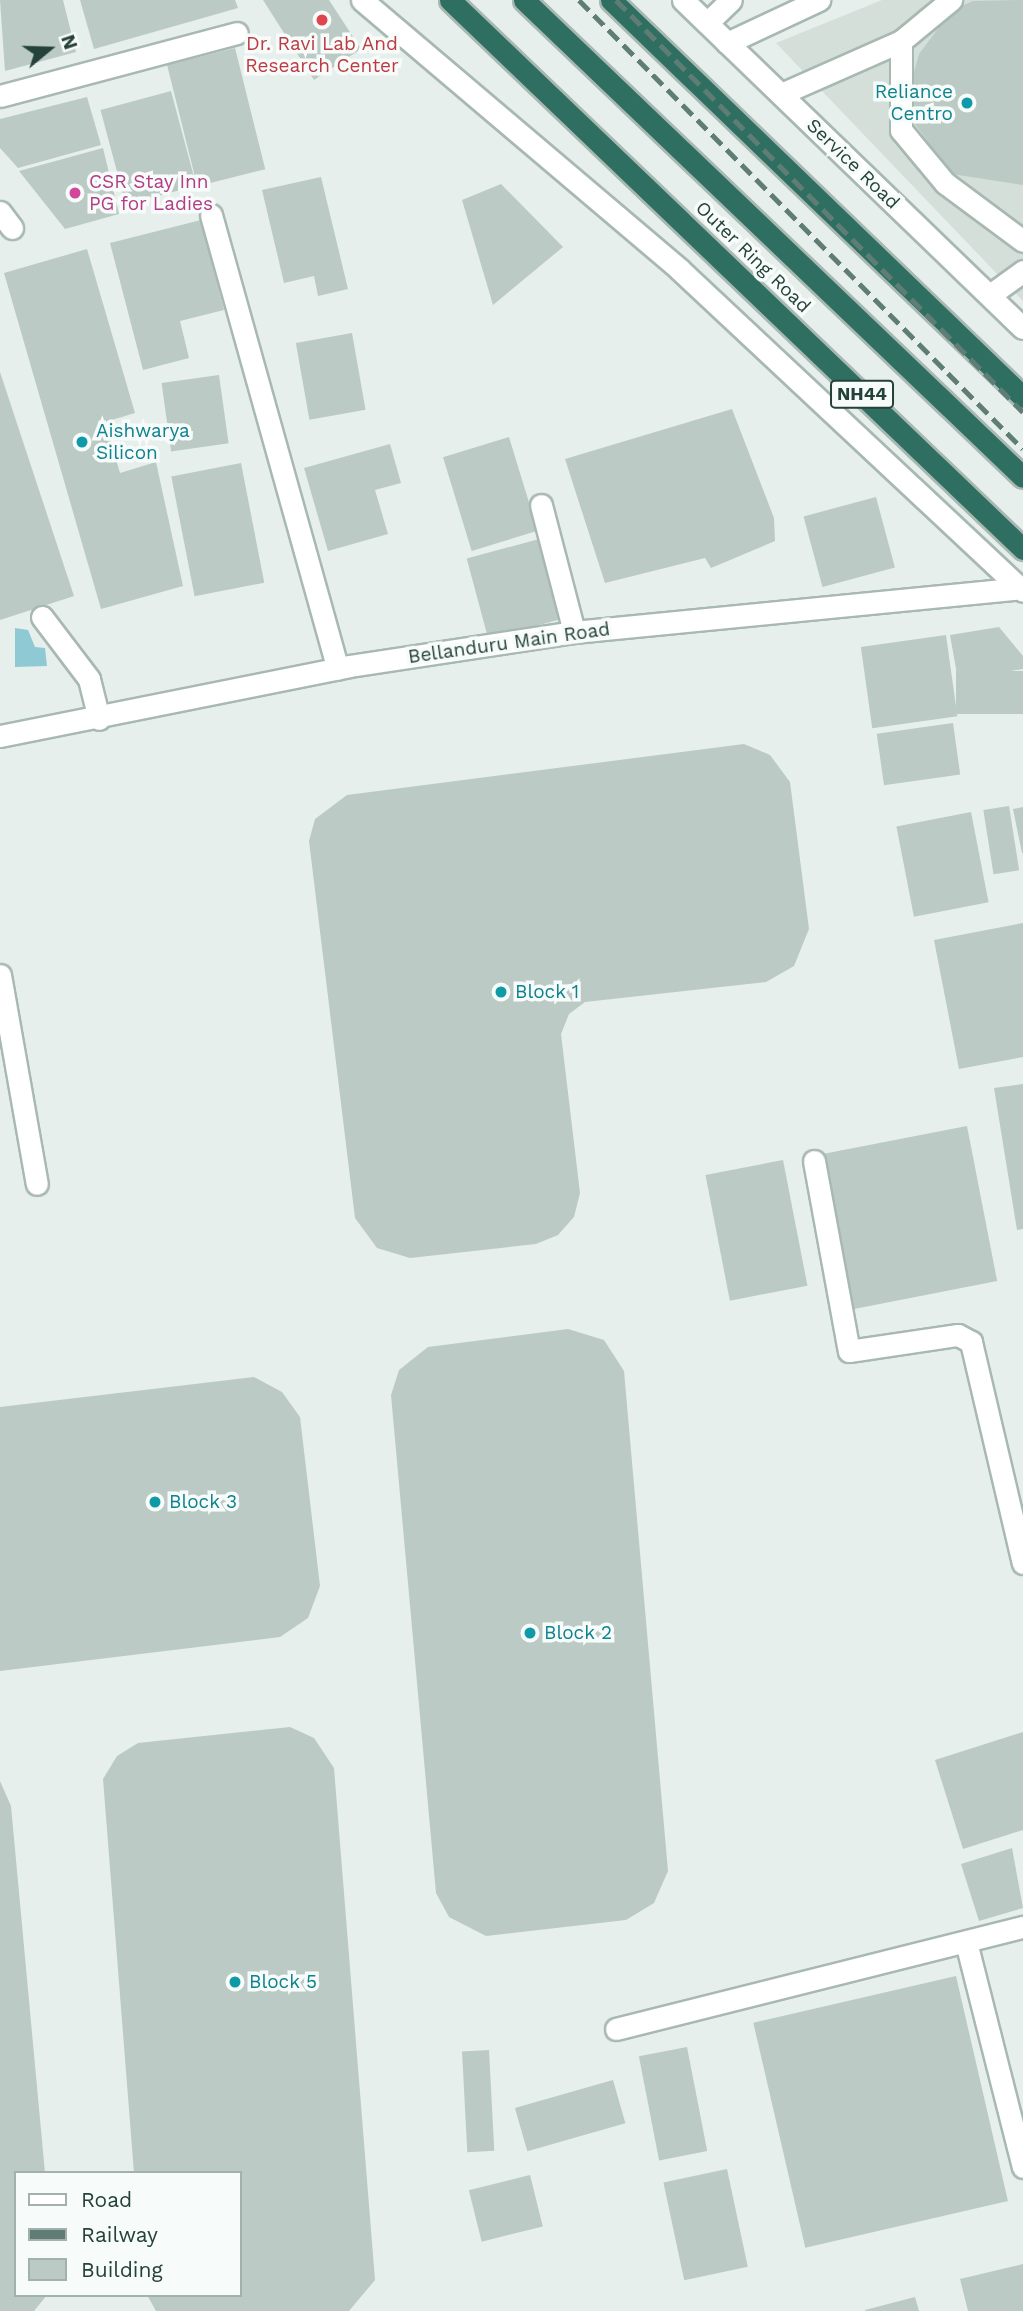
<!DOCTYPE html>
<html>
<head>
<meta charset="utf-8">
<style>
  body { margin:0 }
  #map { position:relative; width:1023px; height:2311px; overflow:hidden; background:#e6efeb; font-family:"Work Sans",sans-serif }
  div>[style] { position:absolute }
  .built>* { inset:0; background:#d4dfda }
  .water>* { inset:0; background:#8ec9d4 }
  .building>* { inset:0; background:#bbcac4; transform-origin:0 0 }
  .roads { filter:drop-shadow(2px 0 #a8b8b2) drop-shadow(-2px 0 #a8b8b2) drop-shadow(0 2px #a8b8b2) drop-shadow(0 -2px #a8b8b2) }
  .minor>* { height:21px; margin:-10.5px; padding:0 10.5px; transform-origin:10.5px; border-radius:10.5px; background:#fff }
  .highway>* { height:21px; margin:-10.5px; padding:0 10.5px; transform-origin:10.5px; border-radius:10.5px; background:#2f6f62 }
  .rail>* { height:5px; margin-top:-2.5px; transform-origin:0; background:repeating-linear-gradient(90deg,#5f7d75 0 14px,transparent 0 21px) }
  .dots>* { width:19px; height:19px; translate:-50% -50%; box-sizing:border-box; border:4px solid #f7fbf9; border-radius:50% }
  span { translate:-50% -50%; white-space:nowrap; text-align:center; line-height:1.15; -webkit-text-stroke:7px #f7fbf9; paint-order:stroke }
  .shield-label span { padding:2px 5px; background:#f7fbf9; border:2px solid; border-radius:5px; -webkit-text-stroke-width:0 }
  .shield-label { font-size:18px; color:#24423a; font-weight:700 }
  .health-label { font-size:19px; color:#be3a42 }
  .culture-label { font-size:19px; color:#0d838f }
  .right { translate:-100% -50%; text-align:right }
  .left { translate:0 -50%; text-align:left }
  .street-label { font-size:19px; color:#24423a }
  .hotel-label { font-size:19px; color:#b23c85 }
  .legend { position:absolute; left:14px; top:2171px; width:228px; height:126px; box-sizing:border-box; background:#f7fbf9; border:2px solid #a3b1ad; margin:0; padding:9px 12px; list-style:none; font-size:21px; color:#24423a }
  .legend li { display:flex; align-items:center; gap:14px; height:35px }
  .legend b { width:35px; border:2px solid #a3b1ad }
  .north { position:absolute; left:14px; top:14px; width:70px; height:70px; -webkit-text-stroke:5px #f7fbf9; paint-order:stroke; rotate:71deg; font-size:19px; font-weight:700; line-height:28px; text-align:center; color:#24423a }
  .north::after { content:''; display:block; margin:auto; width:24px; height:32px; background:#24423a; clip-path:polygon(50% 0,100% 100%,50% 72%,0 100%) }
</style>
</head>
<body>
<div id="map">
  <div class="built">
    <i style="clip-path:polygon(882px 0,1023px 0,1023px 301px,776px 43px)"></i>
  </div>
  <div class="water">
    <i style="clip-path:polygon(15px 628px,28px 630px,35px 647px,45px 648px,47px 666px,15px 667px)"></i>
  </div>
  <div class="building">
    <i style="clip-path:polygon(0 0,63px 0,76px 52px,5px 71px)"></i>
    <i style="clip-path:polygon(80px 0,235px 0,238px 8px,94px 49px)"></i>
    <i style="clip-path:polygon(263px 0,329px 0,361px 49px,314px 80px)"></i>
    <i style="clip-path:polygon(1023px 0,1023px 185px,952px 174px,912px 120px,910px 86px,919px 54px,952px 10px,973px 1px)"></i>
    <i style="left:235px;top:48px;width:125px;height:70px;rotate:76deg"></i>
    <i style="left:171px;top:91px;width:98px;height:73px;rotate:75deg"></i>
    <i style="clip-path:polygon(87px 97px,101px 145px,18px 168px,0 148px,0 119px)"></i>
    <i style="clip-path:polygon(103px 148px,119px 214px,65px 229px,19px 171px)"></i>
    <i style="clip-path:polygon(321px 177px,348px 289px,318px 296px,314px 276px,284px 283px,262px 190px)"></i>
    <i style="clip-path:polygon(501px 184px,563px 247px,493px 305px,462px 200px)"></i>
    <i style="clip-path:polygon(201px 220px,224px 310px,180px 321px,189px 358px,143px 370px,110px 243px)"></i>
    <i style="clip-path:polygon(87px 249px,135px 413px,105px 422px,120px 473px,156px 462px,183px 586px,101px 609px,4px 273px)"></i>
    <i style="left:352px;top:333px;width:78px;height:57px;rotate:80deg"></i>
    <i style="clip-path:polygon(0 372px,74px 596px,0 620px)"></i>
    <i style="left:219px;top:375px;width:69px;height:58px;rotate:82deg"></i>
    <i style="clip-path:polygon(732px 409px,774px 518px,775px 541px,711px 568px,705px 558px,605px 583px,565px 459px)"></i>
    <i style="left:509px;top:437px;width:98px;height:69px;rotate:73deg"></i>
    <i style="clip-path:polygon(390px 444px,401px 483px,375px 490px,388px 534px,328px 551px,304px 468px)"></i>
    <i style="left:241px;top:463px;width:122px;height:71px;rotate:79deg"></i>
    <i style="left:876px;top:497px;width:73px;height:75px;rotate:75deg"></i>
    <i style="left:543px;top:538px;width:83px;height:79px;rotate:75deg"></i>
    <i style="clip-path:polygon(999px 627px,1023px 656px,1023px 669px,958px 680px,950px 635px)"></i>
    <i style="left:946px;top:635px;width:82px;height:86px;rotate:82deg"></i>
    <i style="left:1023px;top:671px;width:43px;height:67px;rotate:90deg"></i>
    <i style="left:953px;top:723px;width:52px;height:77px;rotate:82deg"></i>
    <i style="clip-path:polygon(744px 744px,770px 755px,790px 782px,809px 929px,794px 966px,766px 982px,585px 1002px,569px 1014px,561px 1034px,580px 1193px,574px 1217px,558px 1235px,536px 1244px,410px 1258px,377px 1248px,355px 1218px,309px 841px,315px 819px,347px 795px)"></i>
    <i style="left:1009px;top:806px;width:65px;height:26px;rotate:81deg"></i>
    <i style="clip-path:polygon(1023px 807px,1023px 853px,1022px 853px,1013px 809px)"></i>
    <i style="left:971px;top:812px;width:92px;height:76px;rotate:79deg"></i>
    <i style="clip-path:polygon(1023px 923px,1023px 1057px,959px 1069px,934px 940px)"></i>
    <i style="clip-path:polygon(1023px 1084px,1023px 1229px,1017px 1230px,994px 1088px)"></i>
    <i style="left:967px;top:1126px;width:158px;height:151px;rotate:79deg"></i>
    <i style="left:783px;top:1160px;width:128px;height:79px;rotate:79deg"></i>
    <i style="clip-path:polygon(568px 1329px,604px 1340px,624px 1371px,668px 1871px,654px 1903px,626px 1920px,486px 1936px,449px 1917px,436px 1893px,391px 1395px,399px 1370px,428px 1347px)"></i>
    <i style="clip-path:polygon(254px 1377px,282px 1392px,300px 1417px,320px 1586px,308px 1618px,280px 1637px,0 1671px,0 1407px)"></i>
    <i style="clip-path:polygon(290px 1727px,314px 1738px,334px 1768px,375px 2280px,349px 2311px,156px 2311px,147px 2295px,240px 2295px,240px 2173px,134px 2173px,103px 1779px,117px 1756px,138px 1743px)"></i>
    <i style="clip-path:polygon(1023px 1732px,1023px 1830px,963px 1849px,935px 1760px)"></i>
    <i style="clip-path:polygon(0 1781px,11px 1806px,45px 2173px,16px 2173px,16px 2295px,47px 2295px,34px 2311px,0 2311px)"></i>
    <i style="clip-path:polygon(1012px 1848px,1023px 1908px,979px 1921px,961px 1864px)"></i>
    <i style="left:956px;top:1976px;width:231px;height:208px;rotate:77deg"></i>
    <i style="left:687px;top:2047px;width:106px;height:49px;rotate:79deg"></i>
    <i style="left:489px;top:2050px;width:101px;height:27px;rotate:87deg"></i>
    <i style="left:613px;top:2080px;width:45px;height:102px;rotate:74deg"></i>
    <i style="left:727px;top:2169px;width:100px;height:65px;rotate:78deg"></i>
    <i style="left:530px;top:2175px;width:53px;height:63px;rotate:76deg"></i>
    <i style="clip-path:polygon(1023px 2264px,1023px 2311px,968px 2311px,960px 2279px)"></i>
    <i style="clip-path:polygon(915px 2297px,919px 2311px,865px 2311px,865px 2310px)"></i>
  </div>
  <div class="roads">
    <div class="minor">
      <i style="left:362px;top:0;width:416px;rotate:40.3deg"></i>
      <i style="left:679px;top:269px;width:471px;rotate:43.1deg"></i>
      <i style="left:683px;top:0;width:472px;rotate:44deg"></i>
      <i style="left:707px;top:23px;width:33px;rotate:-44deg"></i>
      <i style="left:901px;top:41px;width:89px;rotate:90deg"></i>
      <i style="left:901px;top:130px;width:69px;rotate:50.3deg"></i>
      <i style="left:945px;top:183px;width:97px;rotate:36.6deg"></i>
      <i style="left:727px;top:43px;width:102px;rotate:-25.1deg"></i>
      <i style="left:781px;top:94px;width:131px;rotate:-23.8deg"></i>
      <i style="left:901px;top:41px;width:65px;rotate:-39.4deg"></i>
      <i style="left:0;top:96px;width:245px;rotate:-14.9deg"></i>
      <i style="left:0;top:212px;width:20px;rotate:53deg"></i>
      <i style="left:211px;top:215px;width:471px;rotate:74.4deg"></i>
      <i style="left:990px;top:295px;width:41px;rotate:-36deg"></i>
      <i style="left:541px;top:505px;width:131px;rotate:75.4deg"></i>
      <i style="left:42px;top:617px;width:78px;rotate:52.8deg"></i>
      <i style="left:89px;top:679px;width:41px;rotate:76deg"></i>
      <i style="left:0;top:736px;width:356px;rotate:-11.3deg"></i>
      <i style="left:349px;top:666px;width:228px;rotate:-8.6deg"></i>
      <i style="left:574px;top:632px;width:451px;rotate:-5.6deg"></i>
      <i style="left:0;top:975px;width:212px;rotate:80deg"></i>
      <i style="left:814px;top:1161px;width:193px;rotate:79.6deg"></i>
      <i style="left:849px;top:1351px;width:110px;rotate:-8.4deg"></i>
      <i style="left:958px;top:1335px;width:15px;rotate:28deg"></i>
      <i style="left:971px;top:1342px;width:227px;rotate:76.8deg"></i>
      <i style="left:966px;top:1942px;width:232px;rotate:75.8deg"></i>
      <i style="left:616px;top:2029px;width:420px;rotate:-14.1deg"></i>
    </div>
    <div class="highway">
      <i style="left:450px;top:0;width:794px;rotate:43.77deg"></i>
      <i style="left:524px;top:0;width:690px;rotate:43.71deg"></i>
      <i style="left:611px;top:0;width:572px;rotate:43.94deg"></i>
    </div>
  </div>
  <div class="rail">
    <i style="left:579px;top:0;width:631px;rotate:45.32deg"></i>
    <i style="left:616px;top:0;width:579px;rotate:45.35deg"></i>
  </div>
  <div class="dots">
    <i style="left:322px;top:20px;background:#e0444e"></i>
    <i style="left:967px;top:103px;background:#0f9aa8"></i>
    <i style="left:75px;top:193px;background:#d1479c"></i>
    <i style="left:82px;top:442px;background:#0f9aa8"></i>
    <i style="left:501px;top:992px;background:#0f9aa8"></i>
    <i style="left:155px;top:1502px;background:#0f9aa8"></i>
    <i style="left:530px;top:1633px;background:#0f9aa8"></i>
    <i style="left:235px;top:1982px;background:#0f9aa8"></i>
  </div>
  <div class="shield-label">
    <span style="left:862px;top:394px">NH44</span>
  </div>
  <div class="health-label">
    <span style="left:322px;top:55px">Dr. Ravi Lab And<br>Research Center</span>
  </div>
  <div class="culture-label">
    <span class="right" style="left:953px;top:103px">Reliance<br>Centro</span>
    <span class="left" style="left:96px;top:442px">Aishwarya<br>Silicon</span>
    <span class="left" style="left:515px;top:992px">Block 1</span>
    <span class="left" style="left:169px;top:1502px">Block 3</span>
    <span class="left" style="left:544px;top:1633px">Block 2</span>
    <span class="left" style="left:249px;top:1982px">Block 5</span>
  </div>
  <div class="street-label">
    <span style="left:853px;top:164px;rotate:44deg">Service Road</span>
    <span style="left:753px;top:257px;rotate:44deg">Outer Ring Road</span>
    <span style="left:509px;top:643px;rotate:-8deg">Bellanduru Main Road</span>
  </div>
  <div class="hotel-label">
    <span class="left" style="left:89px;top:193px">CSR Stay Inn<br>PG for Ladies</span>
  </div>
  <ul class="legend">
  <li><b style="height:9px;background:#fff"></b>Road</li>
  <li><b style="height:9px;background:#5f7d75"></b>Railway</li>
  <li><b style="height:19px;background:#bbcac4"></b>Building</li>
  </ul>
  <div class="north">N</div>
</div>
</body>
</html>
